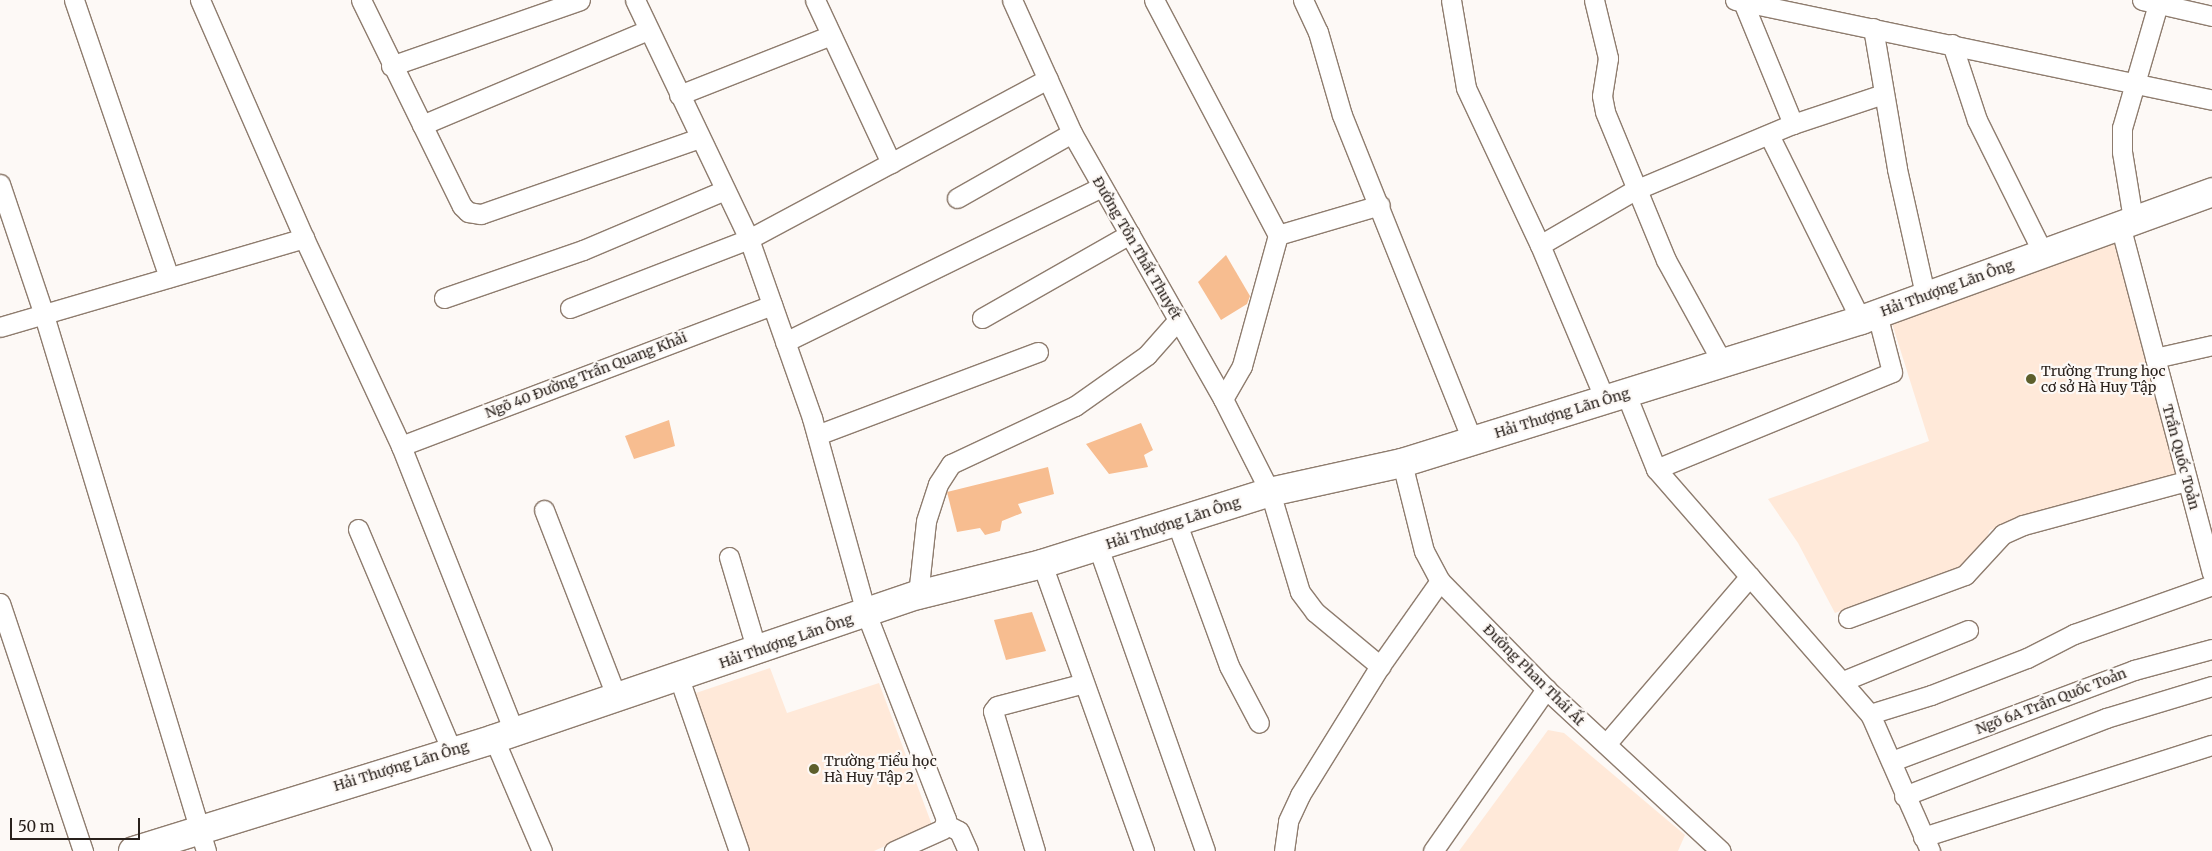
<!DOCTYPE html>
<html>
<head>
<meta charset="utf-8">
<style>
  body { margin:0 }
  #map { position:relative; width:2212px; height:851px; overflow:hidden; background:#fdf9f6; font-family:Merriweather,serif }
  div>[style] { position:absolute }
  .built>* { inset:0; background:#ffe9d9 }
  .building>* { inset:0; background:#f7bd90 }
  .roads { filter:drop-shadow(1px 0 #8e7c6e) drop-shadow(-1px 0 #8e7c6e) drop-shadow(0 1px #8e7c6e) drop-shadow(0 -1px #8e7c6e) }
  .street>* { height:19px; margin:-9.5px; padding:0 9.5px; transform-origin:9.5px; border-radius:9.5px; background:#fff }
  .secondary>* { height:28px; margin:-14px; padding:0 14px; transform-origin:14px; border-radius:14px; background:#fff }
  .dots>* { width:14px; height:14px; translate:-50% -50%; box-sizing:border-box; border:2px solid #fdf9f6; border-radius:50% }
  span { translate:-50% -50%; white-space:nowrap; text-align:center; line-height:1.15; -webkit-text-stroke:4.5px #fdf9f6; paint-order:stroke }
  .street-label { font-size:14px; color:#29211c }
  .poi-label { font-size:14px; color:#29211c }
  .left { translate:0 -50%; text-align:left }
  .scale { position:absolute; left:10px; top:818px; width:130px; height:22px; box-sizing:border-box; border:2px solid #29211c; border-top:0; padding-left:6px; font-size:15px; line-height:18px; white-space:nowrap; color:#29211c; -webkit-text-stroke:4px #fdf9f6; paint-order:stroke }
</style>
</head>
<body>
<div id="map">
  <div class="built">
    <i style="clip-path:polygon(2115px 240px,2178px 476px,1990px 530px,1980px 553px,1965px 567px,1835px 613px,1798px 543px,1768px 499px,1929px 441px,1890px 317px)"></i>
    <i style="clip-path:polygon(770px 668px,787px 713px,879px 683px,932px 825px,874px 851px,749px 851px,690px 695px)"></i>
    <i style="clip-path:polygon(1548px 730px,1564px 733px,1685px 835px,1678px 851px,1459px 851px)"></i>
  </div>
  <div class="building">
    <i style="clip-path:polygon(1226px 255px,1250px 296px,1247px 304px,1221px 320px,1198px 282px)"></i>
    <i style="clip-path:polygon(669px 420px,675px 446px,634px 459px,625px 436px)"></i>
    <i style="clip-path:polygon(1141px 423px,1153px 450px,1144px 455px,1148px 467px,1109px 474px,1086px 444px)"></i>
    <i style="clip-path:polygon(1048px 467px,1054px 494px,1018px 504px,1022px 513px,1002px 521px,1000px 531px,985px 535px,980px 528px,957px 532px,947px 492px)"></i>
    <i style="clip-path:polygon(1032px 612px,1046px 651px,1006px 660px,994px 620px)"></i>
  </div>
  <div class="roads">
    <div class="street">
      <i style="left:74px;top:0;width:293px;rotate:71.1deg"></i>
      <i style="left:200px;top:0;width:260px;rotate:66.4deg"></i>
      <i style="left:304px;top:238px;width:230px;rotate:65deg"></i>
      <i style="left:401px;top:446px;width:307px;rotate:68.4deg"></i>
      <i style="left:361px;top:0;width:229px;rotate:63.9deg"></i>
      <i style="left:462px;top:206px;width:8px;rotate:45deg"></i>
      <i style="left:468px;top:212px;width:13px;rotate:9deg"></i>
      <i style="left:481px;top:214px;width:231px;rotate:-19.2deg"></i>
      <i style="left:635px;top:0;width:265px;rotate:64.5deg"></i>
      <i style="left:749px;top:239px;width:190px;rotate:70.6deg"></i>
      <i style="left:812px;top:418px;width:202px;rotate:74.5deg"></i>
      <i style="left:866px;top:613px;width:221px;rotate:68.8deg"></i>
      <i style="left:946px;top:819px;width:10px;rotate:107deg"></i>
      <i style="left:943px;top:829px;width:54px;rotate:155.8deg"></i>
      <i style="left:815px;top:0;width:180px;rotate:65deg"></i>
      <i style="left:1012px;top:0;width:146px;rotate:65.7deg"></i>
      <i style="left:1072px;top:133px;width:306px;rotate:60.4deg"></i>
      <i style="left:1223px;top:399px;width:104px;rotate:63.2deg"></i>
      <i style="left:1270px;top:492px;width:104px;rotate:73.3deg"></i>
      <i style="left:1300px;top:592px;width:25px;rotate:53deg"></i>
      <i style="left:1315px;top:612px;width:85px;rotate:39.7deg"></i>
      <i style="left:1154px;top:0;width:266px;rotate:62.2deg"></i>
      <i style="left:1278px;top:235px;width:136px;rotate:105.4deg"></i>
      <i style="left:1242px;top:366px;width:38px;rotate:120deg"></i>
      <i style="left:1303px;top:0;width:35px;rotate:65deg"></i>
      <i style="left:1318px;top:32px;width:86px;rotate:73.9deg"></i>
      <i style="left:1342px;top:115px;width:350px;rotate:68.2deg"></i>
      <i style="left:1451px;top:0;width:89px;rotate:80.3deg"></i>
      <i style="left:1466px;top:88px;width:174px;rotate:64.8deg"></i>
      <i style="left:1540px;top:245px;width:168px;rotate:67.2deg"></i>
      <i style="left:1594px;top:0;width:60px;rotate:76.4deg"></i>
      <i style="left:1608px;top:58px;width:38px;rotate:99deg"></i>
      <i style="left:1602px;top:96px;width:16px;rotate:79deg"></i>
      <i style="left:1605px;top:112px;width:160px;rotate:67.6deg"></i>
      <i style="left:1666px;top:260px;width:116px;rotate:61.2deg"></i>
      <i style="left:1735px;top:0;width:487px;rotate:11.8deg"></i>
      <i style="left:2142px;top:0;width:72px;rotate:12.9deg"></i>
      <i style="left:1743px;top:2px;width:132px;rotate:67.7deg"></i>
      <i style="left:1873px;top:28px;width:143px;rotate:80.3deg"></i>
      <i style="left:1897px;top:169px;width:128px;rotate:77.4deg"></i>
      <i style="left:1952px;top:44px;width:80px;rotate:71.8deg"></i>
      <i style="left:1977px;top:120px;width:148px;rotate:63.6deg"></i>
      <i style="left:391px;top:66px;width:200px;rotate:-19.2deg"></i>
      <i style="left:679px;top:95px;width:161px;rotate:-21.5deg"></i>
      <i style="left:422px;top:125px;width:245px;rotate:-22.8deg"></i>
      <i style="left:1769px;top:135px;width:207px;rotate:63.6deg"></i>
      <i style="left:0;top:184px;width:135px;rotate:71.4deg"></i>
      <i style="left:43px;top:312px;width:563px;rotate:73.17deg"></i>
      <i style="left:957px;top:198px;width:132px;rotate:-29.5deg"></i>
      <i style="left:2133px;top:219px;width:68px;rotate:-99.3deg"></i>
      <i style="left:2122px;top:152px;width:24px;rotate:-90deg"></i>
      <i style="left:2122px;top:128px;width:129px;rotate:-73.8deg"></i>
      <i style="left:2120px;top:225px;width:360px;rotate:75.2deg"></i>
      <i style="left:1278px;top:235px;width:106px;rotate:-16.4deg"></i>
      <i style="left:1540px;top:245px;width:110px;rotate:-30.1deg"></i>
      <i style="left:1635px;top:190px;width:171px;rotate:-22.7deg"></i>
      <i style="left:1793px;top:124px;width:95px;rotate:-18.4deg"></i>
      <i style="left:444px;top:298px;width:147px;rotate:-19.1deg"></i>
      <i style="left:583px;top:250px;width:154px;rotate:-22.9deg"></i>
      <i style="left:570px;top:308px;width:192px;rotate:-21.1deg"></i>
      <i style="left:749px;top:239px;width:339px;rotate:-28.2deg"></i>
      <i style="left:982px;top:318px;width:170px;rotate:-29.6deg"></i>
      <i style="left:0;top:327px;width:317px;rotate:-16.3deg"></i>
      <i style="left:785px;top:342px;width:352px;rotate:-26.1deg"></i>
      <i style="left:2155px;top:358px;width:58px;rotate:-12.8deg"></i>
      <i style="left:1626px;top:394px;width:81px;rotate:68.2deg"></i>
      <i style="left:1656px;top:469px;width:325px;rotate:48.9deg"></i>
      <i style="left:1870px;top:714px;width:150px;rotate:66.3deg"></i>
      <i style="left:817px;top:435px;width:236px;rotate:-20.6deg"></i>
      <i style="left:401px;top:446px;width:397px;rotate:-20.8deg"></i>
      <i style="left:1402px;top:463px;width:91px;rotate:76deg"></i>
      <i style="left:1424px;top:551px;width:34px;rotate:62deg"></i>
      <i style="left:1440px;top:581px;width:151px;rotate:45.5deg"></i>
      <i style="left:1546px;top:689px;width:238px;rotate:42.8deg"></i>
      <i style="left:1656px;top:469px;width:255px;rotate:-22.3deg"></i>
      <i style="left:1892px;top:372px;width:60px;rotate:-104.5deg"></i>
      <i style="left:544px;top:510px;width:202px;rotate:68.8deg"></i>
      <i style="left:1176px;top:521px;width:154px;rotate:69.9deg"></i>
      <i style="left:1229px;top:666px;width:64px;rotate:62.2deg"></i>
      <i style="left:358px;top:529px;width:239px;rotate:67.1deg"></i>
      <i style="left:1098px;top:547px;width:322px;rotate:70.6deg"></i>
      <i style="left:729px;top:557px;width:98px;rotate:73.4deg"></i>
      <i style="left:1042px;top:564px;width:305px;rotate:70.4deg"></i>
      <i style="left:918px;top:595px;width:74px;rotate:-83.8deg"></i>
      <i style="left:926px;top:521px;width:39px;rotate:-72deg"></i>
      <i style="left:938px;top:484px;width:24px;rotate:-57deg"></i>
      <i style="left:951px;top:464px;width:137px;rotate:-25.1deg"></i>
      <i style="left:1075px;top:406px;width:88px;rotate:-35.3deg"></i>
      <i style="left:1147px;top:355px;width:47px;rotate:-48.5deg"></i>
      <i style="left:0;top:603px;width:262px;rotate:71.5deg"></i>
      <i style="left:1848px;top:618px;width:125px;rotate:-20.2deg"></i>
      <i style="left:1965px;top:575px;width:56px;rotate:-47.2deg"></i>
      <i style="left:2003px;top:534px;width:22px;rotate:-24deg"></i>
      <i style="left:2023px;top:525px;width:169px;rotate:-15.1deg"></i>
      <i style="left:679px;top:678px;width:183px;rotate:70.9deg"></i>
      <i style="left:1843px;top:681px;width:135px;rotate:-22.2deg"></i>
      <i style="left:1870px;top:714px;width:64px;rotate:-17.3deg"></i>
      <i style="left:1931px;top:695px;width:103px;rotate:-21.1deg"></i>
      <i style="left:2027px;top:658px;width:53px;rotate:-27.1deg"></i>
      <i style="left:2074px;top:634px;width:146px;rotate:-19.5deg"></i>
      <i style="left:494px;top:739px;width:122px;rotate:66.8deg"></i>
      <i style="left:1606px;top:744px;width:221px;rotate:-49.4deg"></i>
      <i style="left:1892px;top:761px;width:259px;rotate:-20.6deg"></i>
      <i style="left:2134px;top:670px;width:81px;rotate:-15.1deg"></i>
      <i style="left:1904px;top:796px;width:217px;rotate:-21.1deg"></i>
      <i style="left:2106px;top:718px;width:111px;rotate:-16.8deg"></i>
      <i style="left:947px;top:825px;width:13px;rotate:27deg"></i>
      <i style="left:959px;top:831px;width:22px;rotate:66deg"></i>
      <i style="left:1923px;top:837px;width:303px;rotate:-17.7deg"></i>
      <i style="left:1035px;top:851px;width:146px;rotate:-106.7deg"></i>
      <i style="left:993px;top:711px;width:6px;rotate:-51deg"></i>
      <i style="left:997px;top:706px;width:87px;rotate:-14.7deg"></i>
      <i style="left:1284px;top:851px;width:30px;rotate:-82deg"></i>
      <i style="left:1288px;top:821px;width:29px;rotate:-65deg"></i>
      <i style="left:1300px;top:795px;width:152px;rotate:-58.2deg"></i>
      <i style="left:1380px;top:666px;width:104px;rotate:-54.8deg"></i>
      <i style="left:1433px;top:851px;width:198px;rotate:-55.1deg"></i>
    </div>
    <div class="secondary">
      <i style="left:133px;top:851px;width:378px;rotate:-17.2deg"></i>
      <i style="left:494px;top:739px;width:448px;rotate:-18.8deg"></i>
      <i style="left:918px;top:595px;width:128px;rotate:-14deg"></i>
      <i style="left:1042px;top:564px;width:239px;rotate:-17.5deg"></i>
      <i style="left:1270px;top:492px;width:135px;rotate:-12.4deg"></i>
      <i style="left:1402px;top:463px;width:481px;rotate:-17.3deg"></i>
      <i style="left:1861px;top:320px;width:374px;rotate:-20deg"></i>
    </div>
  </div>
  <div class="dots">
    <i style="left:2031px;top:379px;background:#5d5f2c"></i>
    <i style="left:814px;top:769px;background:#5d5f2c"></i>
  </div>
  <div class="street-label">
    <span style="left:1137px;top:248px;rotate:60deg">Đường Tôn Thất Thuyết</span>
    <span style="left:1947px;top:288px;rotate:-20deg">Hải Thượng Lãn Ông</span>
    <span style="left:586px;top:375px;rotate:-21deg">Ngõ 40 Đường Trần Quang Khải</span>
    <span style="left:1562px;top:413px;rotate:-17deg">Hải Thượng Lãn Ông</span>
    <span style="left:2181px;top:457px;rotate:75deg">Trần Quốc Toản</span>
    <span style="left:1173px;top:523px;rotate:-18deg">Hải Thượng Lãn Ông</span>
    <span style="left:786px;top:641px;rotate:-19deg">Hải Thượng Lãn Ông</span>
    <span style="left:1534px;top:675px;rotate:45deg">Đường Phan Thái Ất</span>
    <span style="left:2051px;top:701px;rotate:-21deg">Ngõ 6A Trần Quốc Toản</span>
    <span style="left:401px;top:766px;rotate:-17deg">Hải Thượng Lãn Ông</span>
  </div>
  <div class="poi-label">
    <span class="left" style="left:2041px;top:379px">Trường Trung học<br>cơ sở Hà Huy Tập</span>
    <span class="left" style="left:824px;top:769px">Trường Tiểu học<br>Hà Huy Tập 2</span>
  </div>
  <div class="scale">50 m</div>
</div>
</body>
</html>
